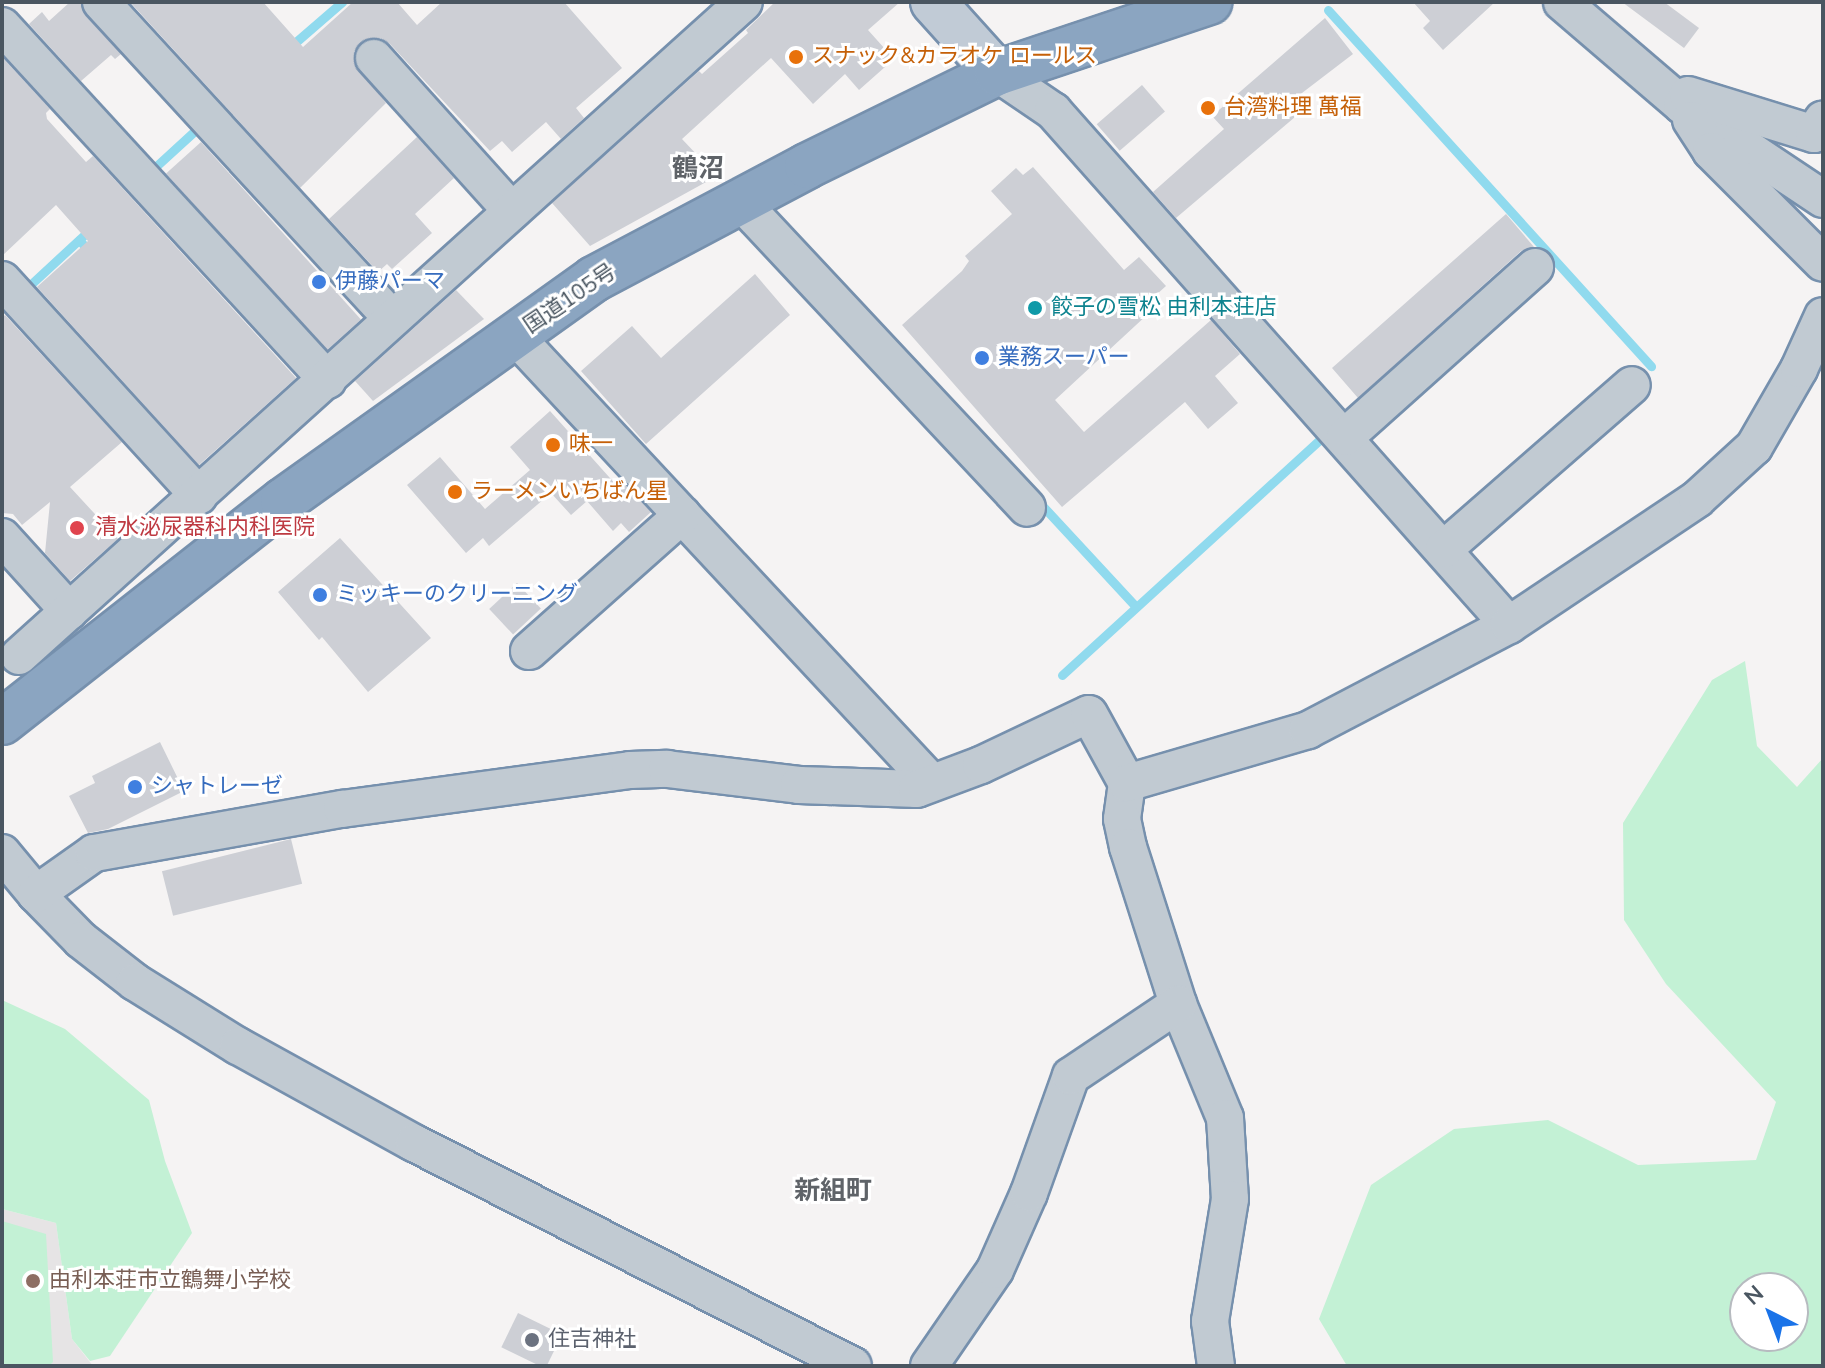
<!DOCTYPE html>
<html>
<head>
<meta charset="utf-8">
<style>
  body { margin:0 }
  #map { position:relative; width:1825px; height:1368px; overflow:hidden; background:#f5f3f3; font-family:"Nunito Sans","Noto Sans JP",sans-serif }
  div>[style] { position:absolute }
  .education>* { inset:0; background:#e6e4e5 }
  .green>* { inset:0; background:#c3f1d5 }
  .stream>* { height:9px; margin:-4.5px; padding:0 4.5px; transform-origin:4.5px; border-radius:4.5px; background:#90daee }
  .building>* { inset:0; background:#cdcfd5; transform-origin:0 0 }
  .roads { filter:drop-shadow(2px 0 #7690ad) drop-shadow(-2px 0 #7690ad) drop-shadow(0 2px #7690ad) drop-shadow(0 -2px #7690ad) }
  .street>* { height:36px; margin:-18px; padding:0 18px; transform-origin:18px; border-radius:18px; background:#c1cad2 }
  .secondary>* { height:44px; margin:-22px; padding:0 22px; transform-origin:22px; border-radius:22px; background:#c1cbd6 }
  .highway>* { height:44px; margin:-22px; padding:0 22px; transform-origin:22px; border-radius:22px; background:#8ba5c1 }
  .dots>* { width:22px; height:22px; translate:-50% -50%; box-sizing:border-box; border:4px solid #fff; border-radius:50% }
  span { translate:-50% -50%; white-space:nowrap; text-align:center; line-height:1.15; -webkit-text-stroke:6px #fff; paint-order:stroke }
  .food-label { font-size:22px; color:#c56008 }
  .left { translate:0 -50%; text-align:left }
  .shop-label { font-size:22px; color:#366cbe }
  .street-label { font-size:22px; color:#4a5661 }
  .culture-label { font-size:22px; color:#0d838f }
  .health-label { font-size:22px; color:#be3a42 }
  .education-label { font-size:22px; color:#785e54 }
  .worship-label { font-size:22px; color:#5b616d }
  .quarter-label { font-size:26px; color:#5f6368; font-weight:700 }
  .frame { position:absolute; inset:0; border:4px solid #4a5661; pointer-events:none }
  .north { position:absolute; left:1729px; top:1272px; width:80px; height:80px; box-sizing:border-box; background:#fff; border:2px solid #b7bbc0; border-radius:50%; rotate:318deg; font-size:22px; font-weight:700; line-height:32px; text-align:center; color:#4a5661 }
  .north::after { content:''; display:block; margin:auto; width:28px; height:36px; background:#1a73e8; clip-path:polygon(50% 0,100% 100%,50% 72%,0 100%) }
</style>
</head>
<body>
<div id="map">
  <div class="education">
    <i style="clip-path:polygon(2px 1209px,56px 1223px,72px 1339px,93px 1366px,2px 1366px)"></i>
  </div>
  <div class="green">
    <i style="clip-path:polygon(evenodd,1745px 661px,1757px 746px,1797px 787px,1823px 758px,1823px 1366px,1347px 1366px,1319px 1319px,1371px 1185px,1454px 1129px,1548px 1120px,1638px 1165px,1756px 1160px,1776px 1102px,1666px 984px,1624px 920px,1623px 823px,1712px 680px,1745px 661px,1745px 1288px,1793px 1288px,1793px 1336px,1745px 1336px,1745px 1288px)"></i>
    <i style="clip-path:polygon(2px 1000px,65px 1029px,149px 1100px,165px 1161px,192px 1233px,110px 1356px,90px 1361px,72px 1339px,56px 1223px,2px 1209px)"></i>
    <i style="clip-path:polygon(2px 1221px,46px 1234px,53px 1362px,49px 1366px,2px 1366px)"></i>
  </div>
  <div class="stream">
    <i style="left:1328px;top:10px;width:481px;rotate:47.8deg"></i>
    <i style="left:290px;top:47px;width:69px;rotate:-40.9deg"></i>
    <i style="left:152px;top:170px;width:65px;rotate:-42.5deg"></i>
    <i style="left:79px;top:240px;width:18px;rotate:47deg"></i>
    <i style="left:29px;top:286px;width:74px;rotate:-42.8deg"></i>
    <i style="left:1038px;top:501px;width:144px;rotate:47.2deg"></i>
    <i style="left:1062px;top:675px;width:355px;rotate:-42.4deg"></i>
  </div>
  <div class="building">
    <i style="clip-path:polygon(70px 2px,81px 2px,86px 16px,121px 54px,115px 59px,111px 55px,81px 81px,29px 24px,42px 12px,49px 21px)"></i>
    <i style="clip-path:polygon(130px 2px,263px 2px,303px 47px,353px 2px,397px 2px,417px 25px,442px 2px,564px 2px,622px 68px,576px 108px,584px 118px,561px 139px,546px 122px,512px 152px,502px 141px,490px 151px,390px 44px,380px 38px,369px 38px,354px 51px,354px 63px,386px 103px,300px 188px)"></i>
    <i style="clip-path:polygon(775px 2px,900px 2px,868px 30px,894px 59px,859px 90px,845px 74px,813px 104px,771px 58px,682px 139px,717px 176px,590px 246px,552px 203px,699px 71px,702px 74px,748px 33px,746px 30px)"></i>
    <i style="clip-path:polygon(1413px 2px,1495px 2px,1443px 50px,1423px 28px,1430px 21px)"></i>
    <i style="clip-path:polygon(1622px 2px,1664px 2px,1699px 28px,1684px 48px)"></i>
    <i style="clip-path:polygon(1325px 18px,1353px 54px,1285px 106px,1295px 117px,1176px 218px,1153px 192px,1224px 129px,1212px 116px)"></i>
    <i style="clip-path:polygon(2px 57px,50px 109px,46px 113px,47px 119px,86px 162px,93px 156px,296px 378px,199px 465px,37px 287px,88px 241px,56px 205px,2px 256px)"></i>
    <i style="left:1142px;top:85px;width:35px;height:60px;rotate:49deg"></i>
    <i style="clip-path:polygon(417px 137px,454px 178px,415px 214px,432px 233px,392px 269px,387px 264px,378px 272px,329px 219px)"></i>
    <i style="left:201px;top:142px;width:239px;height:47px;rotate:48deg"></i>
    <i style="clip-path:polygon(1033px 167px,1124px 270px,1139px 257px,1166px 286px,1156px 295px,1162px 301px,1055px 400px,1084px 432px,1211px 320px,1240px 354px,1215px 376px,1238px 403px,1208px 429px,1185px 402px,1062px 507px,902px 325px,962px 271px,969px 261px,965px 256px,1012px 214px,991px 191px,1016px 168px,1023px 175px)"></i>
    <i style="clip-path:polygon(1506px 214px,1534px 247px,1521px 251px,1358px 398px,1332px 368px)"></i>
    <i style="clip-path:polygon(755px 274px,790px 315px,646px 444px,581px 371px,632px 326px,661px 358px)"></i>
    <i style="clip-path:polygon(456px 290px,484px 319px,373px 401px,355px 381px)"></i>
    <i style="clip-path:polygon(5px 315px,122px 442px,70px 487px,118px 539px,70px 581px,45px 553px,50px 502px,22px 525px,13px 514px,2px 513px,2px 318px)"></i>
    <i style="clip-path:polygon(550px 411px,618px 487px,623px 482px,651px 512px,629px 532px,621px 523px,613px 531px,587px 501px,571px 515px,551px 493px,489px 546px,483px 538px,466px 553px,407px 485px,440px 457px,485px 509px,530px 470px,510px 447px)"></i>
    <i style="clip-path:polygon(340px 538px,431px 638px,368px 692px,322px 637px,319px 640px,278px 592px)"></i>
    <i style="left:517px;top:583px;width:35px;height:38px;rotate:47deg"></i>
    <i style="clip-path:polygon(160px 742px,184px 791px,108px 829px,88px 833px,69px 796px,95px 783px,92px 776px)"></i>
    <i style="left:291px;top:839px;width:46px;height:133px;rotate:76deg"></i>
    <i style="left:518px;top:1313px;width:49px;height:38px;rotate:26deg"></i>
  </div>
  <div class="roads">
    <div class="street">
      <i style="left:101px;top:2px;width:430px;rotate:47.4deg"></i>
      <i style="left:1562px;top:2px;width:158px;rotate:40.6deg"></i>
      <i style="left:1682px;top:105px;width:169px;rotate:33.7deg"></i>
      <i style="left:2px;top:26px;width:481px;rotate:47.4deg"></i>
      <i style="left:374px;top:58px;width:206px;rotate:48deg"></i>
      <i style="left:997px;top:73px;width:68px;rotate:34.2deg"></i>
      <i style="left:1053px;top:111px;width:687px;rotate:48.42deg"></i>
      <i style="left:1688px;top:95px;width:132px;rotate:17.2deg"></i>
      <i style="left:1814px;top:134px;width:17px;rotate:-59deg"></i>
      <i style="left:1691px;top:120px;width:37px;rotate:57deg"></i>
      <i style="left:1711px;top:151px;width:158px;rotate:45deg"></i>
      <i style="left:740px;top:201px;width:420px;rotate:46.9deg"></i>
      <i style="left:2px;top:280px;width:292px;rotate:47.6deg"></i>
      <i style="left:515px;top:336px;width:611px;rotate:46.99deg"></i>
      <i style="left:1345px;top:437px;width:255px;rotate:-41.8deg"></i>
      <i style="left:2px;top:537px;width:100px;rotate:47.8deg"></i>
      <i style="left:1444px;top:549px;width:249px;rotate:-41.1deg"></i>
      <i style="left:529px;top:651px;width:205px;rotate:-41.6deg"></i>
      <i style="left:19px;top:656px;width:976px;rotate:-42.05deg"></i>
      <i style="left:1127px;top:783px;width:36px;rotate:98deg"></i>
      <i style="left:1122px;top:819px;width:29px;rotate:78deg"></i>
      <i style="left:1128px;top:847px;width:165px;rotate:72.3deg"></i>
      <i style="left:1178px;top:1004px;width:123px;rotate:67.6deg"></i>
      <i style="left:1225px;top:1118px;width:81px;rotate:86.5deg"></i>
      <i style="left:1230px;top:1199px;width:124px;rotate:99.3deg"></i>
      <i style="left:1210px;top:1321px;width:45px;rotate:82.4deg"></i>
      <i style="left:2px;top:853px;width:53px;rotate:50.3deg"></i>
      <i style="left:36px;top:894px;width:64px;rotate:45.6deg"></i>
      <i style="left:81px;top:940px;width:68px;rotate:37.9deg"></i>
      <i style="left:135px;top:982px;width:121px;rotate:31.9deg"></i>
      <i style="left:238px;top:1046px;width:201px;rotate:28.9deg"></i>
      <i style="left:414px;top:1143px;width:492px;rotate:26.9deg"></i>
      <i style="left:36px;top:894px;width:71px;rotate:-35.3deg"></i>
      <i style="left:94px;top:853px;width:252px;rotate:-10.1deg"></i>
      <i style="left:342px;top:809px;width:291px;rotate:-7.7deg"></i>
      <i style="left:630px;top:770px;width:37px;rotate:-2deg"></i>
      <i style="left:667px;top:769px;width:133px;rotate:6.9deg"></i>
      <i style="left:799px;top:785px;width:118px;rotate:1.9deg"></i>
      <i style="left:917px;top:789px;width:68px;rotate:-20.6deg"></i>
      <i style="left:981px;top:765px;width:119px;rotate:-25.3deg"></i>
      <i style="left:1089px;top:714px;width:79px;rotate:61.2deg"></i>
      <i style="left:1127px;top:783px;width:189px;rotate:-16.3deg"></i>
      <i style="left:1308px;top:730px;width:227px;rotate:-27.6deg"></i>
      <i style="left:1509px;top:625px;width:226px;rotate:-33.8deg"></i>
      <i style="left:1697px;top:499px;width:77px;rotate:-42.4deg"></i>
      <i style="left:1754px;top:447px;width:90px;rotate:-60deg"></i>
      <i style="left:1799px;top:369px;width:58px;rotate:-65.6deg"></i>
      <i style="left:929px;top:1366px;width:116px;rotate:-55.5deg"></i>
      <i style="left:995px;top:1270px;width:84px;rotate:-66.2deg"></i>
      <i style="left:1029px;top:1193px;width:124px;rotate:-70.3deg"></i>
      <i style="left:1071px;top:1076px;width:129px;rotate:-33.9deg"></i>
    </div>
    <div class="secondary">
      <i style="left:933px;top:2px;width:96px;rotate:48deg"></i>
    </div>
    <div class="highway">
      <i style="left:2px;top:722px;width:357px;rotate:-38.2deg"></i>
      <i style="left:283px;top:501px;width:382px;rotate:-35.5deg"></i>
      <i style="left:594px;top:279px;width:241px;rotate:-27.9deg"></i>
      <i style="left:807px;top:166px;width:212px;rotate:-26.1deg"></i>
      <i style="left:997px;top:73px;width:224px;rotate:-18.5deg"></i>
    </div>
  </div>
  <div class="dots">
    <i style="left:796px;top:57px;background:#e8710a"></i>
    <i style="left:1208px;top:108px;background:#e8710a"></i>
    <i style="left:319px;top:282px;background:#3f7fe0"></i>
    <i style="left:1035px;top:308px;background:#0f9aa8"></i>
    <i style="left:982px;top:358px;background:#3f7fe0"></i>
    <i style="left:553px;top:445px;background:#e8710a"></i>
    <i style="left:455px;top:492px;background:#e8710a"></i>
    <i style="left:77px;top:528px;background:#e0444e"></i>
    <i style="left:320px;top:595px;background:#3f7fe0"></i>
    <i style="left:135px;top:787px;background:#3f7fe0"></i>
    <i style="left:33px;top:1281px;background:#8d6e63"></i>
    <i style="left:532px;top:1340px;background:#6b7280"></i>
  </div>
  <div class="food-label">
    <span class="left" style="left:812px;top:57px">スナック&amp;カラオケ ロールス</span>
    <span class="left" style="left:1224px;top:108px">台湾料理 萬福</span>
    <span class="left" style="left:569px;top:445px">味一</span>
    <span class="left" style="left:471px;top:492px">ラーメンいちばん星</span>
  </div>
  <div class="shop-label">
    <span class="left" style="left:335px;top:282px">伊藤パーマ</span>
    <span class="left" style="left:998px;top:358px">業務スーパー</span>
    <span class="left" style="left:336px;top:595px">ミッキーのクリーニング</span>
    <span class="left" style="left:151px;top:787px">シャトレーゼ</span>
  </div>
  <div class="street-label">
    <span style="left:570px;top:299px;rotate:-34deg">国道105号</span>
  </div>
  <div class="culture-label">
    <span class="left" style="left:1051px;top:308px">餃子の雪松 由利本荘店</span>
  </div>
  <div class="health-label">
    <span class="left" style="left:95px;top:528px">清水泌尿器科内科医院</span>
  </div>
  <div class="education-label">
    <span class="left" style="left:49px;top:1281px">由利本荘市立鶴舞小学校</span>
  </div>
  <div class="worship-label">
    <span class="left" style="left:548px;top:1340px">住吉神社</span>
  </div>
  <div class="quarter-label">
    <span style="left:698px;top:169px">鶴沼</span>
    <span style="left:833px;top:1191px">新組町</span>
  </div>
  <div class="frame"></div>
  <div class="north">N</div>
</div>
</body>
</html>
